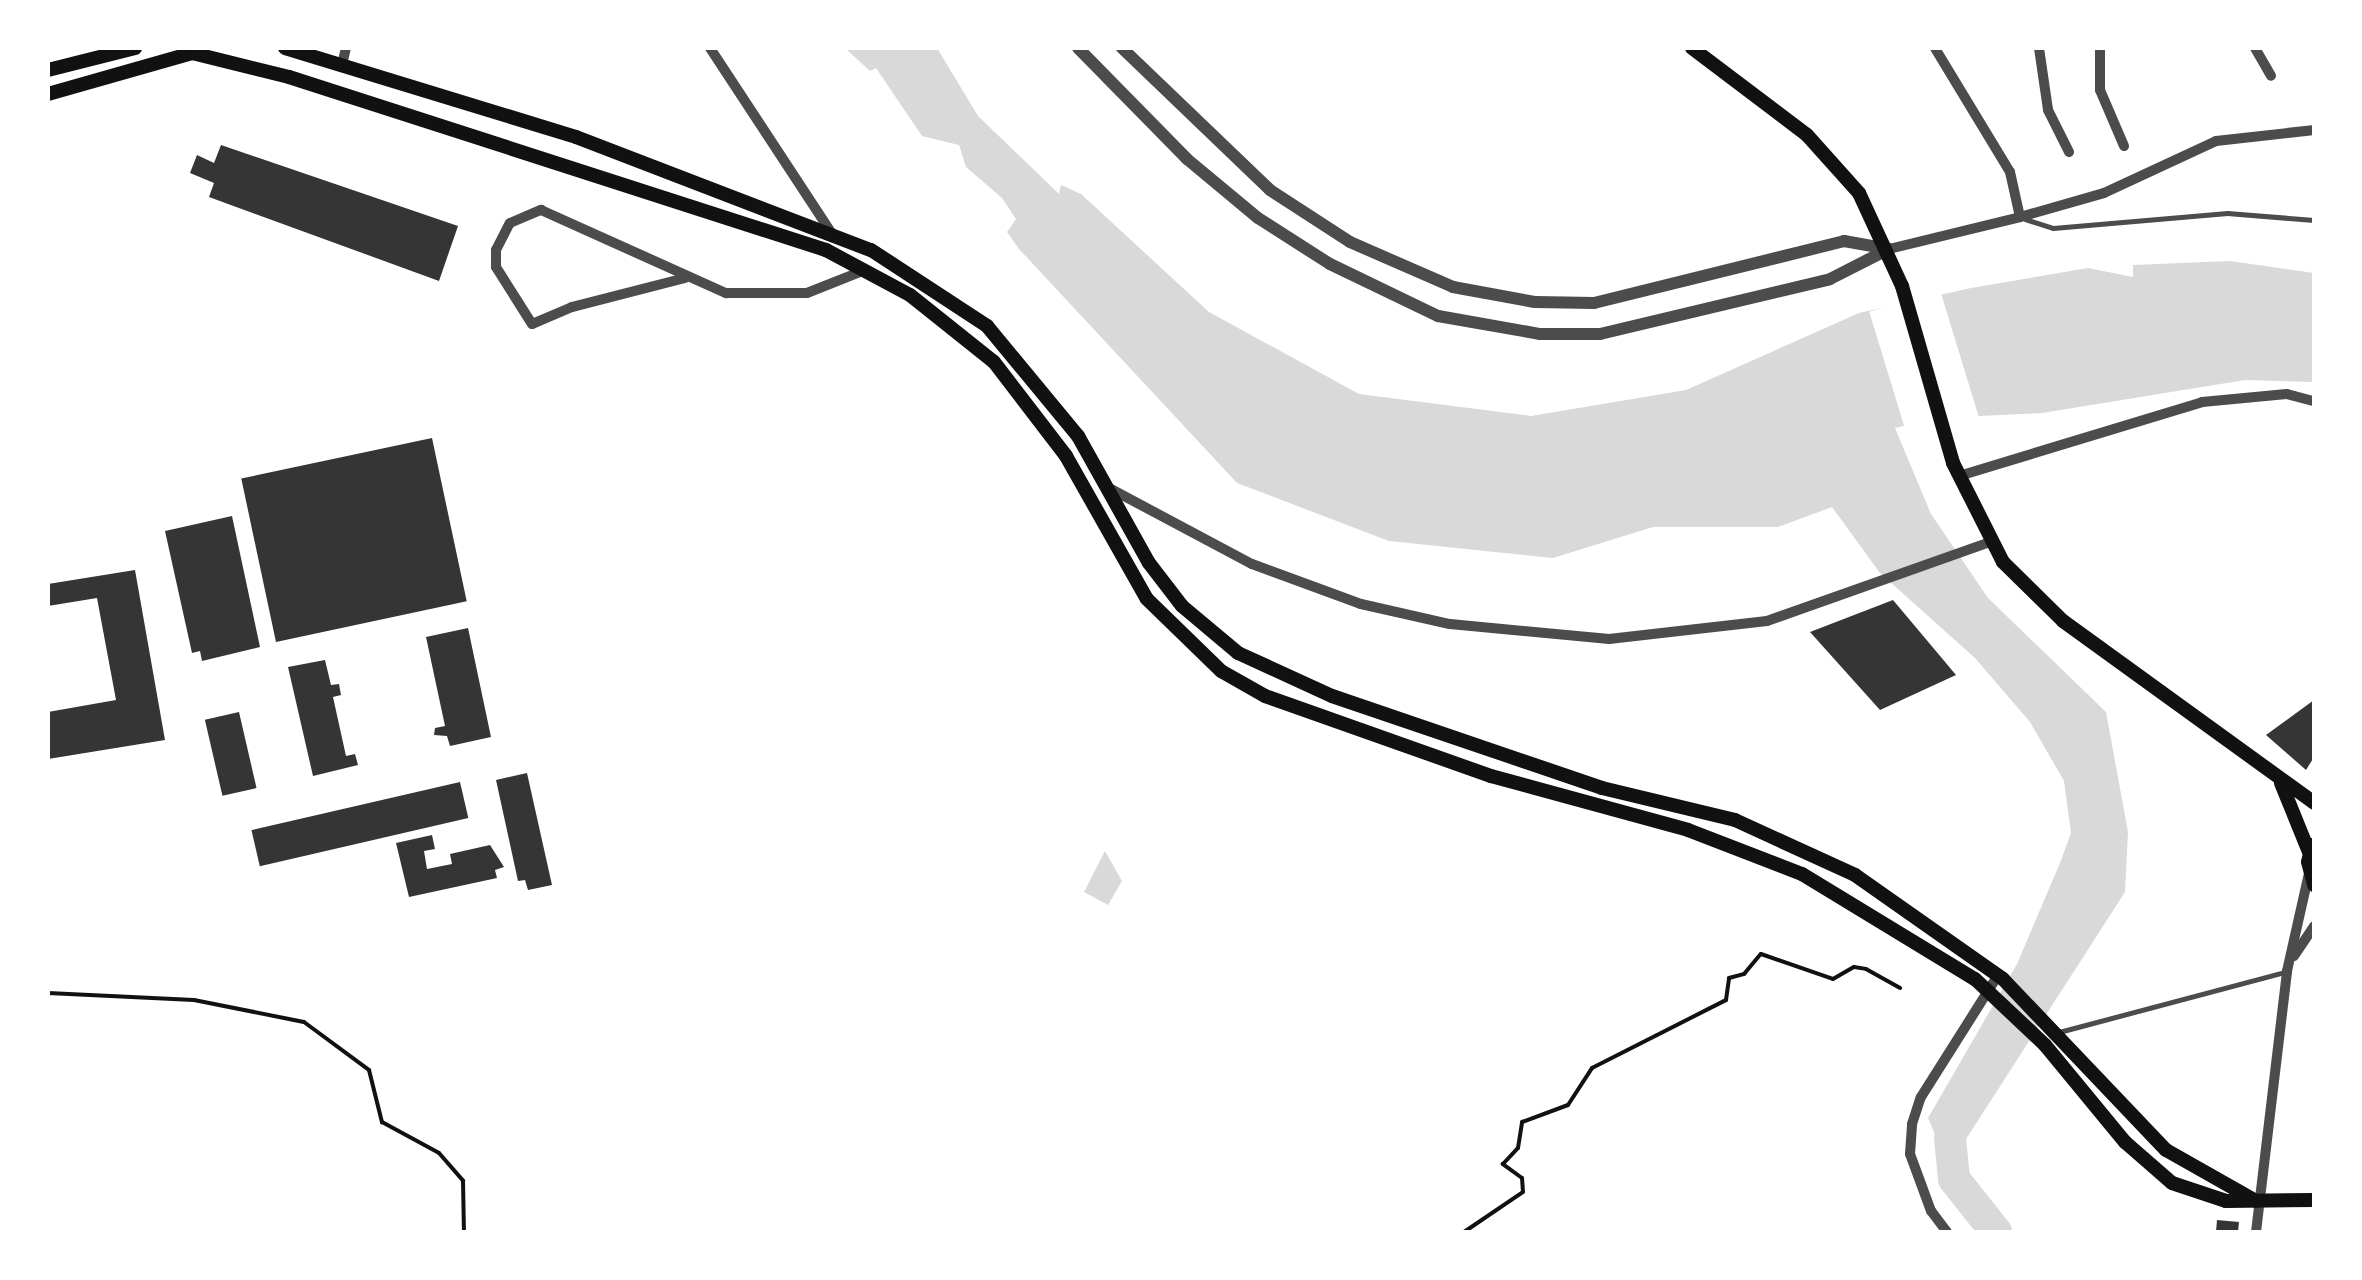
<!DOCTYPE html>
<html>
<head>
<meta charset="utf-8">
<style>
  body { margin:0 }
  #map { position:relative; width:2362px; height:1280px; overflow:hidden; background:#fff; font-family:"Noto Sans",sans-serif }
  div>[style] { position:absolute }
  .water>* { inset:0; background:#d9d9d9 }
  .pier>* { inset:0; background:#fff; transform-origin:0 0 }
  .river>* { height:32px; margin:-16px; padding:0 16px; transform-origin:16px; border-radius:16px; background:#d9d9d9 }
  .building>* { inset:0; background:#353535; transform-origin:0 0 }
  .path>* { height:4px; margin:-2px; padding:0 2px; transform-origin:2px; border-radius:2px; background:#111 }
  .service>* { height:5px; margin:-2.5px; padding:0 2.5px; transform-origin:2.5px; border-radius:2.5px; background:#4c4c4c }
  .minor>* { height:10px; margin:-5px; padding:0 5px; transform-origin:5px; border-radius:5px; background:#4c4c4c }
  .tertiary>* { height:12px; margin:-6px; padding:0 6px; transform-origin:6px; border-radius:6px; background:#4c4c4c }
  .secondary>* { height:14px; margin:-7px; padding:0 7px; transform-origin:7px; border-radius:7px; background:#111 }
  span { translate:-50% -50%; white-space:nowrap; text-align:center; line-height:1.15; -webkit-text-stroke:10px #fff; paint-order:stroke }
  .frame { position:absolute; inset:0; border:50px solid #fff; pointer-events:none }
</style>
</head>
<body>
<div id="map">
  <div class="water">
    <i style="clip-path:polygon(845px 48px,937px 48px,978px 116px,1059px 194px,1061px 185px,1081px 194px,1209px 312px,1359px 394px,1531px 416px,1686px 390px,1859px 313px,1971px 288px,2088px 268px,2133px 277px,2133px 265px,2230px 261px,2314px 273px,2314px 382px,2245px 380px,2042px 413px,1936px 418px,1895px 428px,1931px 514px,1988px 598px,2106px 712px,2128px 832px,2125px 892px,1959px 1150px,1954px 1179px,1928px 1118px,2017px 964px,2060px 863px,2071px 833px,2064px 781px,2030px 722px,1975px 658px,1880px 573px,1832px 507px,1778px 527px,1653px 527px,1553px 558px,1389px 541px,1237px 483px,1019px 249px,1007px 232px,1016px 219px,1002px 198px,966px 167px,959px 145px,922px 136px,876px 68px,870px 71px)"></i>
    <i style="clip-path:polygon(1105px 851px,1122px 881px,1108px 905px,1084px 892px)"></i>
  </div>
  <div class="pier">
    <i style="left:1940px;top:290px;width:137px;height:74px;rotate:73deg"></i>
  </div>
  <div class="river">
    <i style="left:1950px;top:1138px;width:41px;rotate:84.4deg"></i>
    <i style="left:1954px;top:1179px;width:68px;rotate:51.6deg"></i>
  </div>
  <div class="building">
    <i style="clip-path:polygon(221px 145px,458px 226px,439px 281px,209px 197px,214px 183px,190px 173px,197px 155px,214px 163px)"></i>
    <i style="left:432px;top:438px;width:167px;height:195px;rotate:78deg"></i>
    <i style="clip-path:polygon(232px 516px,260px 647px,202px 661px,200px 651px,192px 653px,165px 531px)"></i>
    <i style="clip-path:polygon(135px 570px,165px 740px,48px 759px,48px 712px,116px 700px,97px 598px,48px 606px,48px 584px)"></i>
    <i style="clip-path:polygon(1893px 600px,1956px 675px,1880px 710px,1810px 632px)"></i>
    <i style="clip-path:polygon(468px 628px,491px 737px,450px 746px,447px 736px,434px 735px,435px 728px,445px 726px,426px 637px)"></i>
    <i style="clip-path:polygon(325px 660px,331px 685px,339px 684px,341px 695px,333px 697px,346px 756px,355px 754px,358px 765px,313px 776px,288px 667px)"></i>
    <i style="clip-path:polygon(2314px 700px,2314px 757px,2306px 770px,2266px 735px)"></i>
    <i style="left:239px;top:712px;width:78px;height:35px;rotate:77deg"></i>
    <i style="clip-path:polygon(527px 773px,552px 885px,528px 890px,525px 880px,518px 881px,496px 780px)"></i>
    <i style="left:460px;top:782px;width:37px;height:214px;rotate:77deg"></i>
    <i style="clip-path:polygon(432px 835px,435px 849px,424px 851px,427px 869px,452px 864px,450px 854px,490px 845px,504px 867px,495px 870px,497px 878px,409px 897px,396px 843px)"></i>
    <i style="clip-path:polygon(2217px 1220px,2239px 1222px,2238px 1232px,2216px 1232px)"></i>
  </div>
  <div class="path">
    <i style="left:48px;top:993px;width:146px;rotate:2.7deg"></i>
    <i style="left:194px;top:1000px;width:112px;rotate:11.3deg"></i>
    <i style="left:304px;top:1022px;width:81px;rotate:36.4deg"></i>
    <i style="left:369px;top:1070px;width:54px;rotate:76deg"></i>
    <i style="left:382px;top:1122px;width:65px;rotate:28.5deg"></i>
    <i style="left:439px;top:1153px;width:37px;rotate:49deg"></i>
    <i style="left:463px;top:1181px;width:51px;rotate:88.9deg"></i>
    <i style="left:1464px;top:1232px;width:71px;rotate:-34.1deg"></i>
    <i style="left:1523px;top:1192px;width:14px;rotate:-94deg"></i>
    <i style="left:1522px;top:1178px;width:24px;rotate:-144deg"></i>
    <i style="left:1503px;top:1164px;width:22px;rotate:-47deg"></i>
    <i style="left:1518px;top:1148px;width:26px;rotate:-81deg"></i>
    <i style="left:1522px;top:1122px;width:49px;rotate:-20.3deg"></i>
    <i style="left:1568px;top:1105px;width:44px;rotate:-57deg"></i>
    <i style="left:1592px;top:1068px;width:150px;rotate:-26.9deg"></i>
    <i style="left:1726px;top:1000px;width:22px;rotate:-82deg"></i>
    <i style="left:1729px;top:978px;width:16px;rotate:-15deg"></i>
    <i style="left:1744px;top:974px;width:26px;rotate:-50deg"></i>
    <i style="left:1761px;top:954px;width:76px;rotate:19.1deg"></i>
    <i style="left:1833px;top:979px;width:24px;rotate:-30deg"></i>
    <i style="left:1854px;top:967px;width:12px;rotate:9deg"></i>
    <i style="left:1866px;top:969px;width:39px;rotate:29deg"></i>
  </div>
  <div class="service">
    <i style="left:2025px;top:219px;width:29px;rotate:18deg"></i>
    <i style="left:2053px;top:228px;width:175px;rotate:-4.9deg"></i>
    <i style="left:2227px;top:213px;width:87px;rotate:4.6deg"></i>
    <i style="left:2059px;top:1032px;width:234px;rotate:-14.9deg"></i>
  </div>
  <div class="minor">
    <i style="left:710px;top:48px;width:224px;rotate:56.7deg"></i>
    <i style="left:2039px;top:48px;width:63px;rotate:81.7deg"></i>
    <i style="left:2048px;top:110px;width:47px;rotate:63.4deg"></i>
    <i style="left:2100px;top:48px;width:42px;rotate:90deg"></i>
    <i style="left:2100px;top:90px;width:61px;rotate:66.8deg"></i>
    <i style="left:2255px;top:48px;width:32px;rotate:60deg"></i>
    <i style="left:342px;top:65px;width:17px;rotate:-77deg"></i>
    <i style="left:2020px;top:217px;width:87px;rotate:-15.9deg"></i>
    <i style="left:2104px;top:193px;width:123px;rotate:-24.9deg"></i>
    <i style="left:2216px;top:141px;width:99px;rotate:-6.4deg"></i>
    <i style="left:1889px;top:249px;width:135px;rotate:-13.7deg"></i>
    <i style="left:2020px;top:217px;width:46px;rotate:-102.5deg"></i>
    <i style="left:2010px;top:172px;width:145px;rotate:-121.2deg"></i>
    <i style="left:685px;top:278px;width:117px;rotate:165.6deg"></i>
    <i style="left:572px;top:307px;width:43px;rotate:157deg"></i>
    <i style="left:532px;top:324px;width:67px;rotate:-122.3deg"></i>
    <i style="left:496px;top:267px;width:17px;rotate:-90deg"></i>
    <i style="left:496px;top:250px;width:30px;rotate:-63deg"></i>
    <i style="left:510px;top:223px;width:34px;rotate:-23deg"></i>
    <i style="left:541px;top:210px;width:203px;rotate:24.2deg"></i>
    <i style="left:726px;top:293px;width:81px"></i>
    <i style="left:807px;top:293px;width:62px;rotate:-21.6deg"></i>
    <i style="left:1959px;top:476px;width:254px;rotate:-16.9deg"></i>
    <i style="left:2202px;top:402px;width:85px;rotate:-5.4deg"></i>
    <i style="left:2287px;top:394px;width:28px;rotate:15deg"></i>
    <i style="left:1109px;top:488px;width:162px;rotate:28deg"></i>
    <i style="left:1252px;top:564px;width:116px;rotate:20.2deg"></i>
    <i style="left:1361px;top:604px;width:91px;rotate:12.7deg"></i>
    <i style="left:1450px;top:624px;width:160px;rotate:5.4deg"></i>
    <i style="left:1609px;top:639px;width:159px;rotate:-6.5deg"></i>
    <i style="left:1767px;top:621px;width:237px;rotate:-19.5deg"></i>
    <i style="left:2294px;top:956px;width:36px;rotate:-56deg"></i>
    <i style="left:1947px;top:1232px;width:26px;rotate:-127deg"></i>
    <i style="left:1931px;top:1211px;width:61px;rotate:-110.2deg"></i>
    <i style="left:1910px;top:1154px;width:30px;rotate:-86deg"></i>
    <i style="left:1912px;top:1124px;width:28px;rotate:-72deg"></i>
    <i style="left:1921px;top:1097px;width:144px;rotate:-57.7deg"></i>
    <i style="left:2256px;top:1232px;width:263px;rotate:-83.2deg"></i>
    <i style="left:2287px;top:971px;width:100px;rotate:-77.3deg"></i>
  </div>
  <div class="tertiary">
    <i style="left:1078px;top:48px;width:156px;rotate:45.5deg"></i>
    <i style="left:1187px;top:159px;width:92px;rotate:39.7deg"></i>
    <i style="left:1258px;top:218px;width:85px;rotate:32.6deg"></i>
    <i style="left:1330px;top:264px;width:120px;rotate:25.7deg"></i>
    <i style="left:1438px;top:316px;width:104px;rotate:10deg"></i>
    <i style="left:1540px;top:334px;width:60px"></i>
    <i style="left:1600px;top:334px;width:236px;rotate:-13.4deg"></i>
    <i style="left:1830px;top:279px;width:66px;rotate:-27deg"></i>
    <i style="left:1122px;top:48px;width:205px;rotate:43.8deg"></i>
    <i style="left:1270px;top:190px;width:95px;rotate:33deg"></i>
    <i style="left:1350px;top:242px;width:112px;rotate:23.6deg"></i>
    <i style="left:1453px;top:287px;width:83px;rotate:10.4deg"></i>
    <i style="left:1535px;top:302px;width:59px;rotate:1deg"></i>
    <i style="left:1594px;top:303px;width:258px;rotate:-13.9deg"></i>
    <i style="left:1844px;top:241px;width:46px;rotate:10.1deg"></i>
  </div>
  <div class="secondary">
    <i style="left:285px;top:48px;width:304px;rotate:17deg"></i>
    <i style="left:576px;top:137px;width:316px;rotate:21deg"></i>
    <i style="left:871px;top:250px;width:139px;rotate:33.2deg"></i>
    <i style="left:987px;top:326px;width:143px;rotate:50.4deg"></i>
    <i style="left:1078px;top:436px;width:145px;rotate:60.8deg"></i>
    <i style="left:1149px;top:563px;width:54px;rotate:52.5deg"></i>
    <i style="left:1182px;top:606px;width:73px;rotate:40deg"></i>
    <i style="left:1238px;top:653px;width:103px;rotate:24.6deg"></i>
    <i style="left:1332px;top:696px;width:285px;rotate:18.8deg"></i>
    <i style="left:1602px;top:788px;width:137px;rotate:13.5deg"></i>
    <i style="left:1735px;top:820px;width:132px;rotate:24.6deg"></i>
    <i style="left:1855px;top:875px;width:181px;rotate:35.1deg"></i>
    <i style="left:2003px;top:979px;width:236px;rotate:46.4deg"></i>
    <i style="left:2166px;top:1150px;width:103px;rotate:29.5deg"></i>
    <i style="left:1692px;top:48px;width:144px;rotate:37.1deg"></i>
    <i style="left:1807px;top:135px;width:78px;rotate:48.1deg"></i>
    <i style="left:1859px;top:193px;width:102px;rotate:65.2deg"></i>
    <i style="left:1902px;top:286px;width:184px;rotate:73.9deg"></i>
    <i style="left:1953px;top:463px;width:111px;rotate:63.2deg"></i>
    <i style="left:2003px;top:562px;width:84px;rotate:44.5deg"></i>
    <i style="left:2063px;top:621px;width:310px;rotate:35.9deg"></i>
    <i style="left:48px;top:70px;width:90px;rotate:-14.2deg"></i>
    <i style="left:48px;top:94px;width:150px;rotate:-15.9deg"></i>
    <i style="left:192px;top:53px;width:100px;rotate:13.9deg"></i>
    <i style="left:289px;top:77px;width:564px;rotate:17.86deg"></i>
    <i style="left:826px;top:250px;width:95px;rotate:28.2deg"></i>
    <i style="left:910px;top:295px;width:107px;rotate:38.6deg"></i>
    <i style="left:994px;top:362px;width:118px;rotate:52.5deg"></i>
    <i style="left:1066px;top:456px;width:164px;rotate:60.5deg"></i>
    <i style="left:1147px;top:599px;width:103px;rotate:44.2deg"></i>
    <i style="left:1221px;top:671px;width:51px;rotate:29.6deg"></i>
    <i style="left:1265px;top:696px;width:240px;rotate:19.5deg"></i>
    <i style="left:1491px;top:776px;width:204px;rotate:15.3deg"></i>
    <i style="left:1688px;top:830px;width:122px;rotate:21.1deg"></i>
    <i style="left:1802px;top:874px;width:202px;rotate:31.3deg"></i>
    <i style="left:1975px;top:979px;width:96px;rotate:43.3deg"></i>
    <i style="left:2045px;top:1045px;width:126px;rotate:50.5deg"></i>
    <i style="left:2125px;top:1142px;width:62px;rotate:41.1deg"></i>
    <i style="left:2172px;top:1183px;width:57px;rotate:18.4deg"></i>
    <i style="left:2226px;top:1201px;width:88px;rotate:-0.7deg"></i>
    <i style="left:2281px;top:783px;width:74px;rotate:67.9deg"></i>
    <i style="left:2312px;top:845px;width:17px;rotate:103deg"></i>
    <i style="left:2308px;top:862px;width:24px;rotate:75deg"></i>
  </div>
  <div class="frame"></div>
</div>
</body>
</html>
